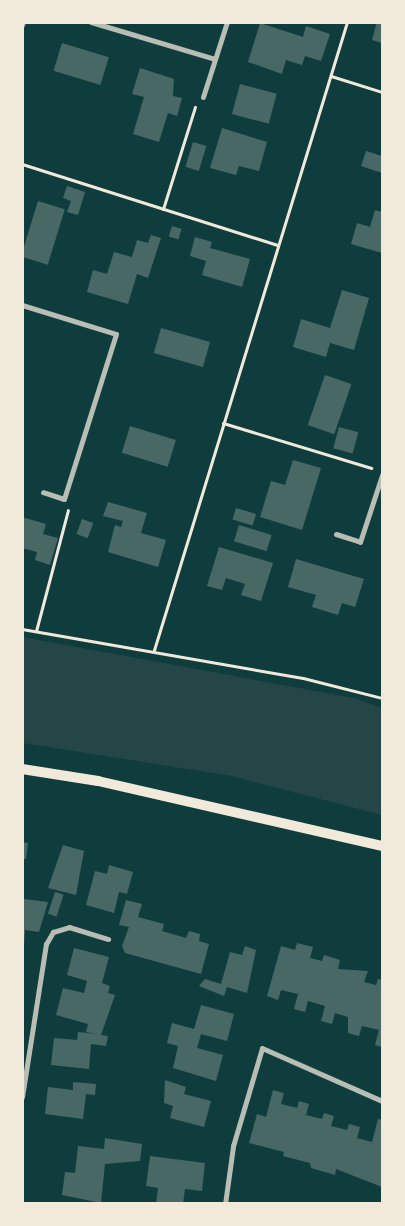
<!DOCTYPE html>
<html>
<head>
<meta charset="utf-8">
<style>
  body { margin:0 }
  #map { position:relative; width:405px; height:1226px; overflow:hidden; background:#0f3d3e; font-family:"Asap Condensed",sans-serif }
  div>[style] { position:absolute }
  .green>* { inset:0; background:#244646 }
  .building>* { inset:0; background:#486865; transform-origin:0 0 }
  .path>* { height:3px; margin:-1.5px; padding:0 1.5px; transform-origin:1.5px; border-radius:1.5px; background:#f1e9da }
  .minor>* { height:5px; margin:-2.5px; padding:0 2.5px; transform-origin:2.5px; border-radius:2.5px; background:#b8beb3 }
  .secondary>* { height:10px; margin:-5px; padding:0 5px; transform-origin:5px; border-radius:5px; background:#f1e9da }
  span { translate:-50% -50%; white-space:nowrap; text-align:center; line-height:1.15; -webkit-text-stroke:5px #f1e9da; paint-order:stroke }
  .frame { position:absolute; inset:0; border:24px solid #f1e9da; pointer-events:none }
</style>
</head>
<body>
<div id="map">
  <div class="green">
    <i style="clip-path:polygon(22px 637px,354px 698px,382px 708px,382px 815px,232px 776px,23px 743px)"></i>
  </div>
  <div class="building">
    <i style="clip-path:polygon(377px 22px,382px 22px,382px 43px,372px 40px)"></i>
    <i style="clip-path:polygon(260px 23px,303px 37px,306px 26px,330px 34px,321px 61px,305px 56px,302px 65px,286px 60px,282px 74px,248px 62px)"></i>
    <i style="left:62px;top:43px;width:49px;height:29px;rotate:17deg"></i>
    <i style="clip-path:polygon(140px 68px,174px 79px,173px 96px,182px 98px,177px 116px,168px 113px,159px 142px,133px 134px,144px 97px,132px 94px)"></i>
    <i style="left:240px;top:84px;width:38px;height:31px;rotate:15deg"></i>
    <i style="clip-path:polygon(222px 128px,267px 142px,259px 171px,239px 166px,236px 175px,210px 168px)"></i>
    <i style="left:193px;top:142px;width:14px;height:26px;rotate:17deg"></i>
    <i style="clip-path:polygon(366px 151px,382px 156px,382px 173px,361px 166px)"></i>
    <i style="clip-path:polygon(67px 186px,85px 192px,78px 215px,67px 212px,71px 201px,63px 198px)"></i>
    <i style="left:38px;top:201px;width:28px;height:58px;rotate:17deg"></i>
    <i style="clip-path:polygon(375px 210px,382px 212px,382px 253px,351px 244px,357px 223px,370px 227px)"></i>
    <i style="left:172px;top:226px;width:10px;height:11px;rotate:17deg"></i>
    <i style="clip-path:polygon(151px 235px,161px 238px,148px 278px,137px 274px,128px 304px,87px 292px,93px 270px,107px 274px,114px 252px,132px 257px,137px 240px,148px 243px)"></i>
    <i style="clip-path:polygon(195px 237px,212px 242px,210px 248px,250px 259px,242px 287px,202px 275px,206px 261px,190px 256px)"></i>
    <i style="clip-path:polygon(342px 290px,369px 298px,354px 350px,330px 343px,326px 357px,293px 347px,301px 319px,330px 328px)"></i>
    <i style="left:161px;top:328px;width:51px;height:26px;rotate:16deg"></i>
    <i style="left:325px;top:375px;width:28px;height:53px;rotate:19deg"></i>
    <i style="left:130px;top:426px;width:48px;height:28px;rotate:17deg"></i>
    <i style="left:339px;top:427px;width:20px;height:22px;rotate:15deg"></i>
    <i style="clip-path:polygon(293px 460px,321px 468px,302px 530px,260px 517px,271px 481px,285px 485px)"></i>
    <i style="clip-path:polygon(108px 502px,147px 513px,141px 533px,166px 540px,158px 567px,108px 552px,115px 525px,121px 527px,123px 521px,103px 516px)"></i>
    <i style="left:236px;top:508px;width:21px;height:12px;rotate:17deg"></i>
    <i style="clip-path:polygon(22px 517px,46px 524px,43px 534px,58px 538px,50px 565px,35px 560px,37px 552px,22px 548px)"></i>
    <i style="left:82px;top:519px;width:12px;height:16px;rotate:20deg"></i>
    <i style="left:239px;top:525px;width:34px;height:17px;rotate:17deg"></i>
    <i style="clip-path:polygon(219px 547px,273px 563px,261px 601px,241px 595px,245px 584px,226px 578px,222px 590px,207px 586px)"></i>
    <i style="clip-path:polygon(296px 559px,364px 579px,355px 607px,342px 603px,338px 615px,312px 607px,316px 595px,288px 587px)"></i>
    <i style="clip-path:polygon(22px 842px,28px 843px,26px 859px,22px 859px)"></i>
    <i style="clip-path:polygon(63px 845px,84px 851px,76px 895px,48px 888px)"></i>
    <i style="clip-path:polygon(109px 865px,133px 872px,127px 894px,119px 892px,114px 913px,86px 905px,95px 871px,107px 874px)"></i>
    <i style="left:55px;top:892px;width:9px;height:23px;rotate:18deg"></i>
    <i style="clip-path:polygon(24px 899px,48px 902px,39px 932px,25px 930px,24px 946px)"></i>
    <i style="clip-path:polygon(126px 900px,142px 904px,138px 917px,164px 924px,162px 931px,186px 938px,189px 931px,200px 934px,199px 941px,209px 944px,201px 974px,125px 953px,122px 946px,129px 927px,119px 925px)"></i>
    <i style="clip-path:polygon(297px 943px,313px 947px,310px 958px,322px 961px,324px 955px,340px 960px,338px 969px,368px 971px,364px 982px,376px 985px,378px 979px,382px 980px,382px 1047px,375px 1045px,379px 1030px,362px 1026px,359px 1036px,348px 1033px,348px 1017px,335px 1013px,332px 1024px,321px 1021px,325px 1006px,308px 1001px,305px 1012px,294px 1009px,298px 994px,281px 990px,278px 1000px,267px 996px,281px 946px,295px 950px)"></i>
    <i style="clip-path:polygon(245px 946px,256px 950px,247px 993px,227px 987px,224px 996px,199px 986px,205px 979px,221px 984px,230px 952px,242px 955px)"></i>
    <i style="clip-path:polygon(74px 948px,109px 957px,102px 983px,110px 986px,108px 993px,115px 995px,101px 1035px,108px 1036px,106px 1046px,91px 1044px,89px 1069px,51px 1065px,54px 1038px,77px 1040px,78px 1032px,97px 1034px,86px 1032px,88px 1024px,56px 1015px,63px 988px,84px 993px,87px 981px,67px 975px)"></i>
    <i style="clip-path:polygon(201px 1005px,234px 1014px,227px 1041px,201px 1034px,197px 1048px,223px 1055px,216px 1081px,173px 1068px,178px 1046px,167px 1043px,172px 1023px,194px 1029px)"></i>
    <i style="clip-path:polygon(165px 1080px,186px 1087px,184px 1094px,211px 1101px,204px 1127px,170px 1118px,173px 1106px,164px 1103px)"></i>
    <i style="clip-path:polygon(73px 1082px,96px 1084px,95px 1095px,86px 1094px,83px 1119px,45px 1114px,48px 1087px,73px 1090px)"></i>
    <i style="clip-path:polygon(273px 1090px,284px 1093px,281px 1104px,297px 1108px,299px 1101px,309px 1104px,306px 1115px,322px 1119px,324px 1113px,334px 1116px,331px 1126px,347px 1130px,349px 1124px,360px 1127px,357px 1138px,372px 1142px,378px 1119px,382px 1120px,382px 1187px,336px 1169px,335px 1175px,311px 1168px,310px 1163px,283px 1156px,284px 1152px,249px 1143px,257px 1114px,266px 1117px)"></i>
    <i style="clip-path:polygon(105px 1138px,142px 1144px,140px 1161px,105px 1164px,101px 1203px,62px 1195px,65px 1172px,75px 1173px,78px 1146px,104px 1149px)"></i>
    <i style="clip-path:polygon(150px 1156px,205px 1163px,202px 1191px,185px 1189px,183px 1204px,156px 1204px,158px 1188px,146px 1186px)"></i>
  </div>
  <div class="path">
    <i style="left:331px;top:76px;width:53px;rotate:17.4deg"></i>
    <i style="left:22px;top:164px;width:268px;rotate:17.6deg"></i>
    <i style="left:163px;top:209px;width:107px;rotate:-72.6deg"></i>
    <i style="left:223px;top:423px;width:155px;rotate:16.9deg"></i>
    <i style="left:22px;top:629px;width:285px;rotate:9.9deg"></i>
    <i style="left:303px;top:678px;width:81px;rotate:14.2deg"></i>
    <i style="left:36px;top:631px;width:125px;rotate:-75.2deg"></i>
    <i style="left:154px;top:650px;width:657px;rotate:-72.92deg"></i>
  </div>
  <div class="minor">
    <i style="left:91px;top:22px;width:129px;rotate:16.6deg"></i>
    <i style="left:22px;top:25px;width:3px;rotate:-72deg"></i>
    <i style="left:203px;top:97px;width:79px;rotate:-72.3deg"></i>
    <i style="left:22px;top:305px;width:98px;rotate:17.1deg"></i>
    <i style="left:116px;top:334px;width:173px;rotate:107.5deg"></i>
    <i style="left:64px;top:499px;width:22px;rotate:-162deg"></i>
    <i style="left:336px;top:534px;width:25px;rotate:18deg"></i>
    <i style="left:360px;top:542px;width:71px;rotate:-71.8deg"></i>
    <i style="left:22px;top:1097px;width:155px;rotate:-81.1deg"></i>
    <i style="left:46px;top:944px;width:14px;rotate:-60deg"></i>
    <i style="left:53px;top:932px;width:17px;rotate:-17deg"></i>
    <i style="left:69px;top:927px;width:41px;rotate:17.1deg"></i>
    <i style="left:225px;top:1204px;width:59px;rotate:-82.1deg"></i>
    <i style="left:233px;top:1146px;width:102px;rotate:-73.5deg"></i>
    <i style="left:262px;top:1048px;width:131px;rotate:23.8deg"></i>
  </div>
  <div class="secondary">
    <i style="left:22px;top:769px;width:77px;rotate:9deg"></i>
    <i style="left:98px;top:781px;width:291px;rotate:12.9deg"></i>
  </div>
  <div class="frame"></div>
</div>
</body>
</html>
